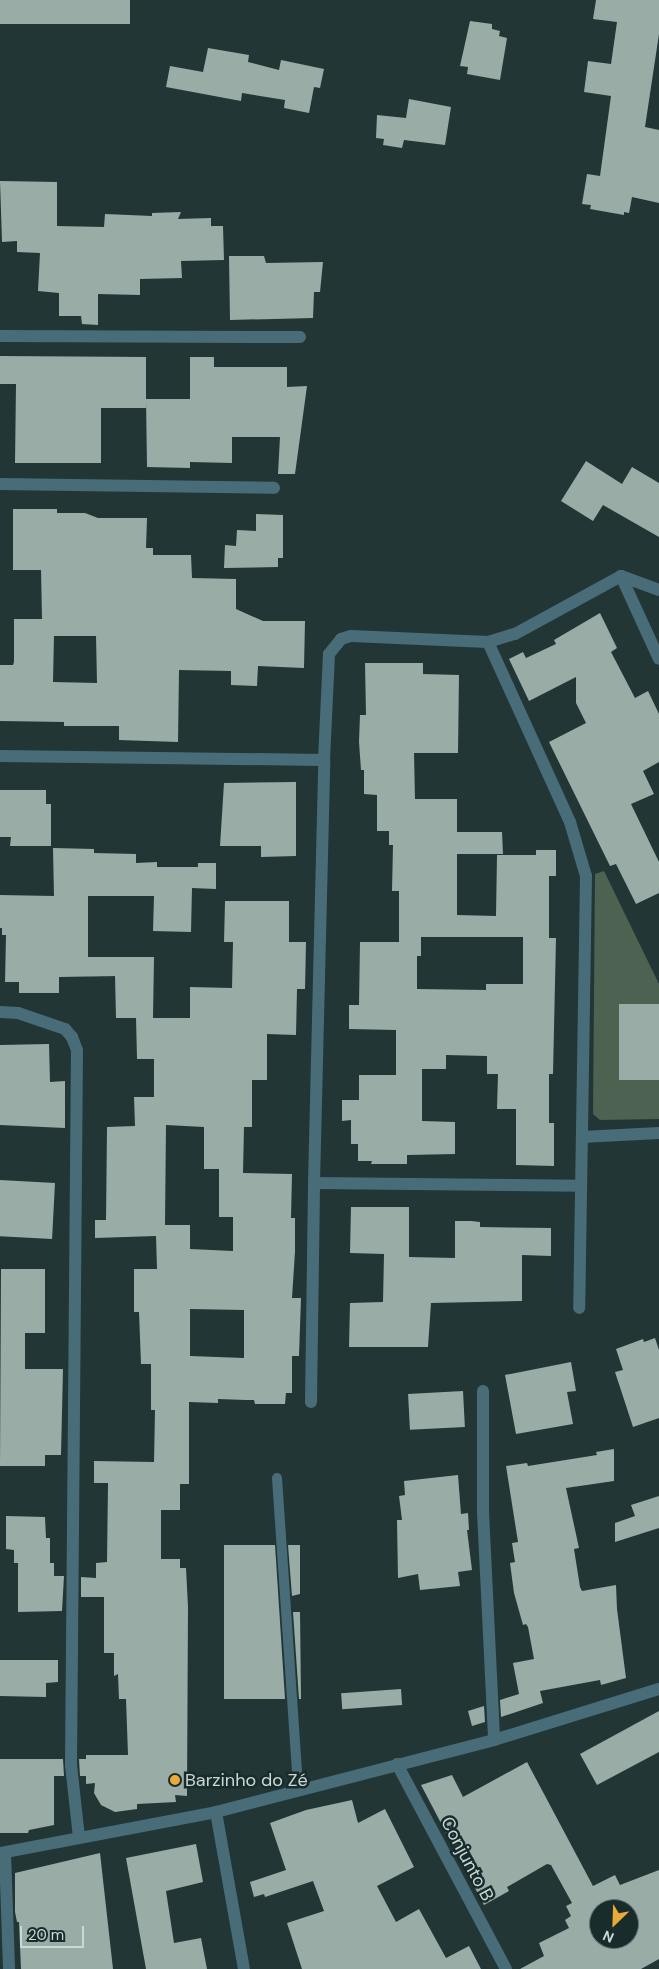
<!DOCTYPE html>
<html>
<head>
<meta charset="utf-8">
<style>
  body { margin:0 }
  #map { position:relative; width:659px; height:1969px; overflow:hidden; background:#233636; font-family:"DM Sans",sans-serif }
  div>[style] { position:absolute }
  .green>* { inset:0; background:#4d6250 }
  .building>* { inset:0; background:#99ada6; transform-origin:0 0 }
  .service>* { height:10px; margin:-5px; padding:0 5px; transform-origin:5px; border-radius:5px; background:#486d79 }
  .minor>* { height:12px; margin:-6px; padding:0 6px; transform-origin:6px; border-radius:6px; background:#486d79 }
  .tertiary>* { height:12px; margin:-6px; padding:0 6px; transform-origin:6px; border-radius:6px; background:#486d79 }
  .dots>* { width:14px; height:14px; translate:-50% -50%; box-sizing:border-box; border:2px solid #192c2c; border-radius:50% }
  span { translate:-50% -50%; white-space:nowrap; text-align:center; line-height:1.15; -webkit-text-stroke:5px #192c2c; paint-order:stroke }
  .poi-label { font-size:18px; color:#ccd8d7 }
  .left { translate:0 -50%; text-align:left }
  .street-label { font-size:18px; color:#ccd8d7 }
  .north { position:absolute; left:589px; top:1899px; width:50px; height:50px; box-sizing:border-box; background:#192c2c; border:1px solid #617170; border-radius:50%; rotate:204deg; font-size:14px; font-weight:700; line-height:20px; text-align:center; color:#ccd8d7 }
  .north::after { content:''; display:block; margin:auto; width:18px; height:22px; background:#eaaa38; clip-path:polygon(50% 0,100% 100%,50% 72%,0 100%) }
  .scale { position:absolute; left:20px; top:1926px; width:64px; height:22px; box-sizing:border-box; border:2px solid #ccd8d7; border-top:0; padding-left:6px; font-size:15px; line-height:18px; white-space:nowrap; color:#ccd8d7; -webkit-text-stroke:4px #192c2c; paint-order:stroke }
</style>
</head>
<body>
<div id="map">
  <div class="green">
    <i style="clip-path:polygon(604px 871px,659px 984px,659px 1119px,600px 1120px,593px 1114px,595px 874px)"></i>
  </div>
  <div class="building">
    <i style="left:0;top:0;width:130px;height:24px"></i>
    <i style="clip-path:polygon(596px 0,659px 0,659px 34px,645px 127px,659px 130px,659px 203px,632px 197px,629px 213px,624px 212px,624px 215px,590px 209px,591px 205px,582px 204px,587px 174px,600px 176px,611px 96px,584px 92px,588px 61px,611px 64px,617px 22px,593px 19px)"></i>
    <i style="clip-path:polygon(470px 21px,492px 24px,492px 29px,500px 31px,499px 36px,507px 38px,500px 80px,467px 74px,468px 67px,460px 66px)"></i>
    <i style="clip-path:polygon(208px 48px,249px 55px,248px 62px,279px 70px,281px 60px,324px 69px,320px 88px,314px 87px,309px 113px,284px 108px,285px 100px,242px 93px,241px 101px,166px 87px,170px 66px,203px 72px)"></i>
    <i style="clip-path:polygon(409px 99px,451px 107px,445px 145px,404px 140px,402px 148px,383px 145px,384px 139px,376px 138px,377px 115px,406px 118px)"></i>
    <i style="clip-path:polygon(0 181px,57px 182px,57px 226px,104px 227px,105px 214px,152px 216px,152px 213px,181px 212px,178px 219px,211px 218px,211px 226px,223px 226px,224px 260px,181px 261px,182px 278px,140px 279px,140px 295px,98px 294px,98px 325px,82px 324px,81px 316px,59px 316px,59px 293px,38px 291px,40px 253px,17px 252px,17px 241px,2px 242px)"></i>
    <i style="clip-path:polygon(229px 256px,264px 256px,266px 263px,323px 262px,320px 292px,314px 292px,313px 318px,230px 320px)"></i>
    <i style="clip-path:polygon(0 356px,146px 357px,146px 408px,101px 408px,101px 463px,15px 463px,16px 384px,0 384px)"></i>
    <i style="clip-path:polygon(190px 357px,214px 357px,214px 367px,287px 367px,287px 387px,307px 386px,295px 474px,278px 474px,280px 437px,232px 437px,232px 463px,190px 462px,190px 468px,147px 467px,146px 399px,190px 399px)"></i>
    <i style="clip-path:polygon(586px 461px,622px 484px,632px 467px,659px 483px,659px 537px,603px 505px,593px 521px,561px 501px)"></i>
    <i style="clip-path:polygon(evenodd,13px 509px,57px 509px,57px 513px,85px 513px,98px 518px,147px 518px,146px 548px,153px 548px,153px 555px,191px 555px,192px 578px,236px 579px,236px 609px,263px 621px,305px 621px,304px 668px,258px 666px,257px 686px,231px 685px,231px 671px,179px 670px,178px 742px,119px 740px,119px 726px,64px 726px,64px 722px,0 721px,0 665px,13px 665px,14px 662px,14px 619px,42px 619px,41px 570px,13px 570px,13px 509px,54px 636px,96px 636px,97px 683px,53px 682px,54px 636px)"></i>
    <i style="clip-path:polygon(256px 514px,283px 515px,283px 558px,278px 558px,278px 567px,224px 568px,225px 545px,236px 546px,237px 530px,256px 531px)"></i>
    <i style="clip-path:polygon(600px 613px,617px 648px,611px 652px,635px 698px,648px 691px,659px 714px,659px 762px,643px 771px,654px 794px,631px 804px,659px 862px,659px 893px,636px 904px,616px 864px,610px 866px,549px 742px,586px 723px,576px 703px,576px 677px,529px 701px,509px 659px,523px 652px,526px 658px,556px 644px,554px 640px)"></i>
    <i style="clip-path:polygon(evenodd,365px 663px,423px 663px,423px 674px,459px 675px,458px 753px,414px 753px,415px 799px,457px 799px,457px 832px,502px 832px,503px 854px,457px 854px,457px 915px,496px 916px,497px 855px,536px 855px,536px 850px,556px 850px,556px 876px,549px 876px,549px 938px,556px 938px,553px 1074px,549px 1074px,549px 1123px,554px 1123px,554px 1166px,516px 1165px,516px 1109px,497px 1109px,498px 1074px,487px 1074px,487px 1056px,446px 1055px,446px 1069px,422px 1069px,422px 1121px,455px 1122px,455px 1154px,407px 1155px,407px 1164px,371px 1164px,372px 1161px,358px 1161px,358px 1144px,351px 1144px,351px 1120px,342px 1121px,342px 1100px,359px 1100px,359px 1075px,396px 1075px,396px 1030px,349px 1029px,349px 1005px,359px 1005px,360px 942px,399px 942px,399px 891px,392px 891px,393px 845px,389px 845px,389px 831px,377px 831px,377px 795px,364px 794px,364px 770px,361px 770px,359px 742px,360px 715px,366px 715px,365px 663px,421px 937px,523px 937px,523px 984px,486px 984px,486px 990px,417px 989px,417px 956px,421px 956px,421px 937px)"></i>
    <i style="clip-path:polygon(296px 782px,296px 856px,261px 857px,261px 846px,220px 846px,224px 783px)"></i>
    <i style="clip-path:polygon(0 790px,46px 790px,46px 804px,51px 804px,51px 846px,10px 846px,11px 837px,0 837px)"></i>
    <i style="clip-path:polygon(evenodd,53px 848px,94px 849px,94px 853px,136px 854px,136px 863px,157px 862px,157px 867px,198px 867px,198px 863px,216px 863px,216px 889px,192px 888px,191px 932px,153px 931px,154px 896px,88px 896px,88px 957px,154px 957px,153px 1018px,190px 1018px,190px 987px,232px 988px,233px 942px,224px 942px,225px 901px,289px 901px,289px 942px,306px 942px,305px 989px,297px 989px,296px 1035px,267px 1034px,267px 1080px,252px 1080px,252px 1127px,244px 1127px,243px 1173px,292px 1174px,291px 1218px,295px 1218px,295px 1252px,292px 1298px,301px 1298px,299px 1356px,292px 1356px,292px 1393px,286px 1393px,285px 1404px,255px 1404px,254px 1400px,246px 1400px,218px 1399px,218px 1403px,189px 1402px,189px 1484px,180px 1484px,180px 1510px,161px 1510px,161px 1559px,180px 1559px,180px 1568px,186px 1568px,188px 1607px,187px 1796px,175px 1795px,176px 1802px,137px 1804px,137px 1809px,115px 1812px,101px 1805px,94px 1793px,95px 1783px,86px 1784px,86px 1776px,80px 1776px,79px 1759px,86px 1759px,86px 1755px,128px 1755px,126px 1699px,119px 1699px,118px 1674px,114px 1676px,114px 1653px,104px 1653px,104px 1597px,81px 1597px,81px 1577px,96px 1578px,96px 1563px,107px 1562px,108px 1483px,94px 1483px,94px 1461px,154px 1462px,155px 1410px,151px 1410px,151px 1364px,141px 1364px,139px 1312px,134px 1312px,134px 1269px,157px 1269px,156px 1236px,95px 1238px,95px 1220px,106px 1220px,107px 1127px,135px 1126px,134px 1097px,154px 1097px,154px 1059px,137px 1059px,136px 1018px,116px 1018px,115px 976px,59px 977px,59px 993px,19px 993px,19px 982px,5px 982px,6px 935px,2px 935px,2px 928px,0 928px,0 895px,54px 896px,53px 848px,166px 1125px,204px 1127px,204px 1169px,219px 1169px,219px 1217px,233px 1217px,233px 1251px,190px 1249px,190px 1225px,165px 1225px,166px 1125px,53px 848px,190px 1309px,244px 1310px,244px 1358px,190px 1356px,190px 1309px)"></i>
    <i style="left:659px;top:1004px;width:76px;height:40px;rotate:90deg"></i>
    <i style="clip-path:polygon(49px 1044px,50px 1082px,65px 1081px,65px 1128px,0 1125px,0 1045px)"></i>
    <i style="left:55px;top:1183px;width:56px;height:55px;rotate:93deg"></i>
    <i style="clip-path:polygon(351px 1207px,409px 1207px,409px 1257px,455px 1258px,455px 1221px,471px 1221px,480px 1222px,480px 1227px,551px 1228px,551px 1256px,522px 1255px,522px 1301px,431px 1303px,428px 1347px,349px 1347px,350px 1303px,383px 1302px,384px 1254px,350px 1253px)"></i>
    <i style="clip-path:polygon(1px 1269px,45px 1269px,45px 1333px,25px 1333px,25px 1369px,63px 1369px,61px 1455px,45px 1455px,45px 1466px,0 1466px)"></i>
    <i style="clip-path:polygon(655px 1338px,659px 1350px,659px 1418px,633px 1427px,615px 1372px,623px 1370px,616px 1349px,643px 1339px,644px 1342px)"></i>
    <i style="clip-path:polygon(571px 1362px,576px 1391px,567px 1392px,573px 1424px,516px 1434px,505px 1375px)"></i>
    <i style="left:463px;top:1391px;width:36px;height:55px;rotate:87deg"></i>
    <i style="clip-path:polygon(614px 1449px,614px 1481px,566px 1488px,579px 1548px,574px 1549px,580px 1587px,582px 1591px,616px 1585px,617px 1609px,626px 1678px,601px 1685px,600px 1680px,540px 1691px,543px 1703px,501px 1717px,500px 1700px,519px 1694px,513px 1663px,534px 1659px,528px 1627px,526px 1624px,523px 1625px,514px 1593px,510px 1563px,515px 1562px,512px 1543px,518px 1542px,506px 1466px,527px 1463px,528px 1466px,597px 1455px,596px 1452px)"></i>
    <i style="clip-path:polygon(458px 1475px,461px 1514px,468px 1513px,469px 1530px,467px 1530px,472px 1570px,458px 1572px,460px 1586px,420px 1590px,418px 1574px,398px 1578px,397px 1520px,402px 1520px,399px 1496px,405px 1495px,404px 1481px)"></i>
    <i style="clip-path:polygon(659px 1496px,659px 1528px,615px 1542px,615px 1523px,635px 1516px,631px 1505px)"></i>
    <i style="clip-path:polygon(6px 1516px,45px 1517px,46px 1538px,50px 1538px,50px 1563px,54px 1563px,54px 1576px,64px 1576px,62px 1611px,18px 1612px,18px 1563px,14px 1563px,14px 1550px,6px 1549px)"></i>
    <i style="clip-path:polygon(224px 1545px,275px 1545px,285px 1699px,224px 1699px)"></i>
    <i style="clip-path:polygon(288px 1545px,300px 1545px,300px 1594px,292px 1596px)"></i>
    <i style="clip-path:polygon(293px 1612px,300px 1612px,301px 1699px,299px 1699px)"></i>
    <i style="clip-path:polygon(0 1660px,58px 1660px,58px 1682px,46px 1683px,46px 1697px,0 1696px)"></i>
    <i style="left:401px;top:1689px;width:16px;height:60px;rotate:86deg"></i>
    <i style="clip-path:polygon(484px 1706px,485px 1722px,472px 1726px,468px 1711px)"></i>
    <i style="clip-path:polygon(659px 1711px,659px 1752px,597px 1785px,580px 1754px)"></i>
    <i style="clip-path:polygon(0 1759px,63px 1759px,64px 1776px,54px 1776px,54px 1825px,29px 1830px,28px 1833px,0 1833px)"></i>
    <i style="clip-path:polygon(evenodd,527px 1762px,593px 1886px,615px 1875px,620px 1885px,659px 1870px,659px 1959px,641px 1969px,520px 1969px,544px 1956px,539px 1943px,569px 1928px,565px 1920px,571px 1916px,566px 1906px,572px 1903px,551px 1865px,547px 1864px,507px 1887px,509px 1891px,484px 1905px,421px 1785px,452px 1775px,463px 1797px,527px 1762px,599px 1909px,629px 1909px,629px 1939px,599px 1939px,599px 1909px)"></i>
    <i style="clip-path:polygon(352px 1800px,358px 1823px,385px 1809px,414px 1867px,377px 1886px,396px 1922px,419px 1909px,446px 1958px,469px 1946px,481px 1969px,302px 1969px,287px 1923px,324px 1911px,313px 1881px,265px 1897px,264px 1894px,254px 1897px,250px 1882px,286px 1870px,270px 1823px,306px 1810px)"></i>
    <i style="clip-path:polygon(196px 1844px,203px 1882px,166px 1891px,174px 1943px,201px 1938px,207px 1969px,146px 1969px,126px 1858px)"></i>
    <i style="clip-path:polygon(100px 1853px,113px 1969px,21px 1969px,19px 1922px,17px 1922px,15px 1912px,15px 1873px)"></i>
  </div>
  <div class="service">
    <i style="left:277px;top:1478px;width:313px;rotate:86.1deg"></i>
  </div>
  <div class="minor">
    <i style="left:0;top:336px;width:300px;rotate:0.2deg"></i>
    <i style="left:0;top:484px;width:274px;rotate:0.8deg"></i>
    <i style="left:621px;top:576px;width:91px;rotate:65.4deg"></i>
    <i style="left:488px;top:642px;width:28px;rotate:-17deg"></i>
    <i style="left:515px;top:634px;width:121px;rotate:-28.7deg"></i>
    <i style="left:621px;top:576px;width:40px;rotate:20.2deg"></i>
    <i style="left:0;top:756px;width:324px;rotate:0.7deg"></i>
    <i style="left:0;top:1012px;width:18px;rotate:3deg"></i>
    <i style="left:18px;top:1013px;width:50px;rotate:18.8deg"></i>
    <i style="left:65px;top:1029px;width:11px;rotate:49deg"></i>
    <i style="left:72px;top:1037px;width:14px;rotate:69deg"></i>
    <i style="left:77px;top:1050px;width:715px;rotate:90.48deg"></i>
    <i style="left:71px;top:1765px;width:72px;rotate:83.7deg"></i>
    <i style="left:582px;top:1137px;width:77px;rotate:-3deg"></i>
    <i style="left:314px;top:1183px;width:267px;rotate:0.6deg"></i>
    <i style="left:483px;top:1391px;width:121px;rotate:90deg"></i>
    <i style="left:483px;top:1512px;width:228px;rotate:87.2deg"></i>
    <i style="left:311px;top:1402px;width:219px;rotate:-89.2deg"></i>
    <i style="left:314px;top:1183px;width:423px;rotate:-88.6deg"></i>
    <i style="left:324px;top:760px;width:106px;rotate:-87.3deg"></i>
    <i style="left:329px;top:654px;width:19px;rotate:-51deg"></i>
    <i style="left:341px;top:639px;width:10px;rotate:-17deg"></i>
    <i style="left:351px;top:636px;width:137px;rotate:2.5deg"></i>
    <i style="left:488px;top:642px;width:198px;rotate:65.5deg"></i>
    <i style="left:570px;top:822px;width:56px;rotate:73.5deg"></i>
    <i style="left:586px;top:876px;width:432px;rotate:90.9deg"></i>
    <i style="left:397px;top:1764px;width:232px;rotate:62deg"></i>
    <i style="left:216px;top:1812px;width:159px;rotate:79.9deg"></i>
    <i style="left:5px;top:1853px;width:116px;rotate:88deg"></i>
  </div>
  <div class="tertiary">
    <i style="left:0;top:1853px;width:220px;rotate:-10.7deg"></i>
    <i style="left:216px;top:1812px;width:287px;rotate:-14.5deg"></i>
    <i style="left:494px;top:1740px;width:173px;rotate:-17.2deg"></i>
  </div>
  <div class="dots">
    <i style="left:175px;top:1780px;background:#eaaa38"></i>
  </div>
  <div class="poi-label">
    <span class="left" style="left:185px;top:1780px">Barzinho do Zé</span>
  </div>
  <div class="street-label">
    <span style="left:467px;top:1859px;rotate:62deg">Conjunto B</span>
  </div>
  <div class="north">N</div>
  <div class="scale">20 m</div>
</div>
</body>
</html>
